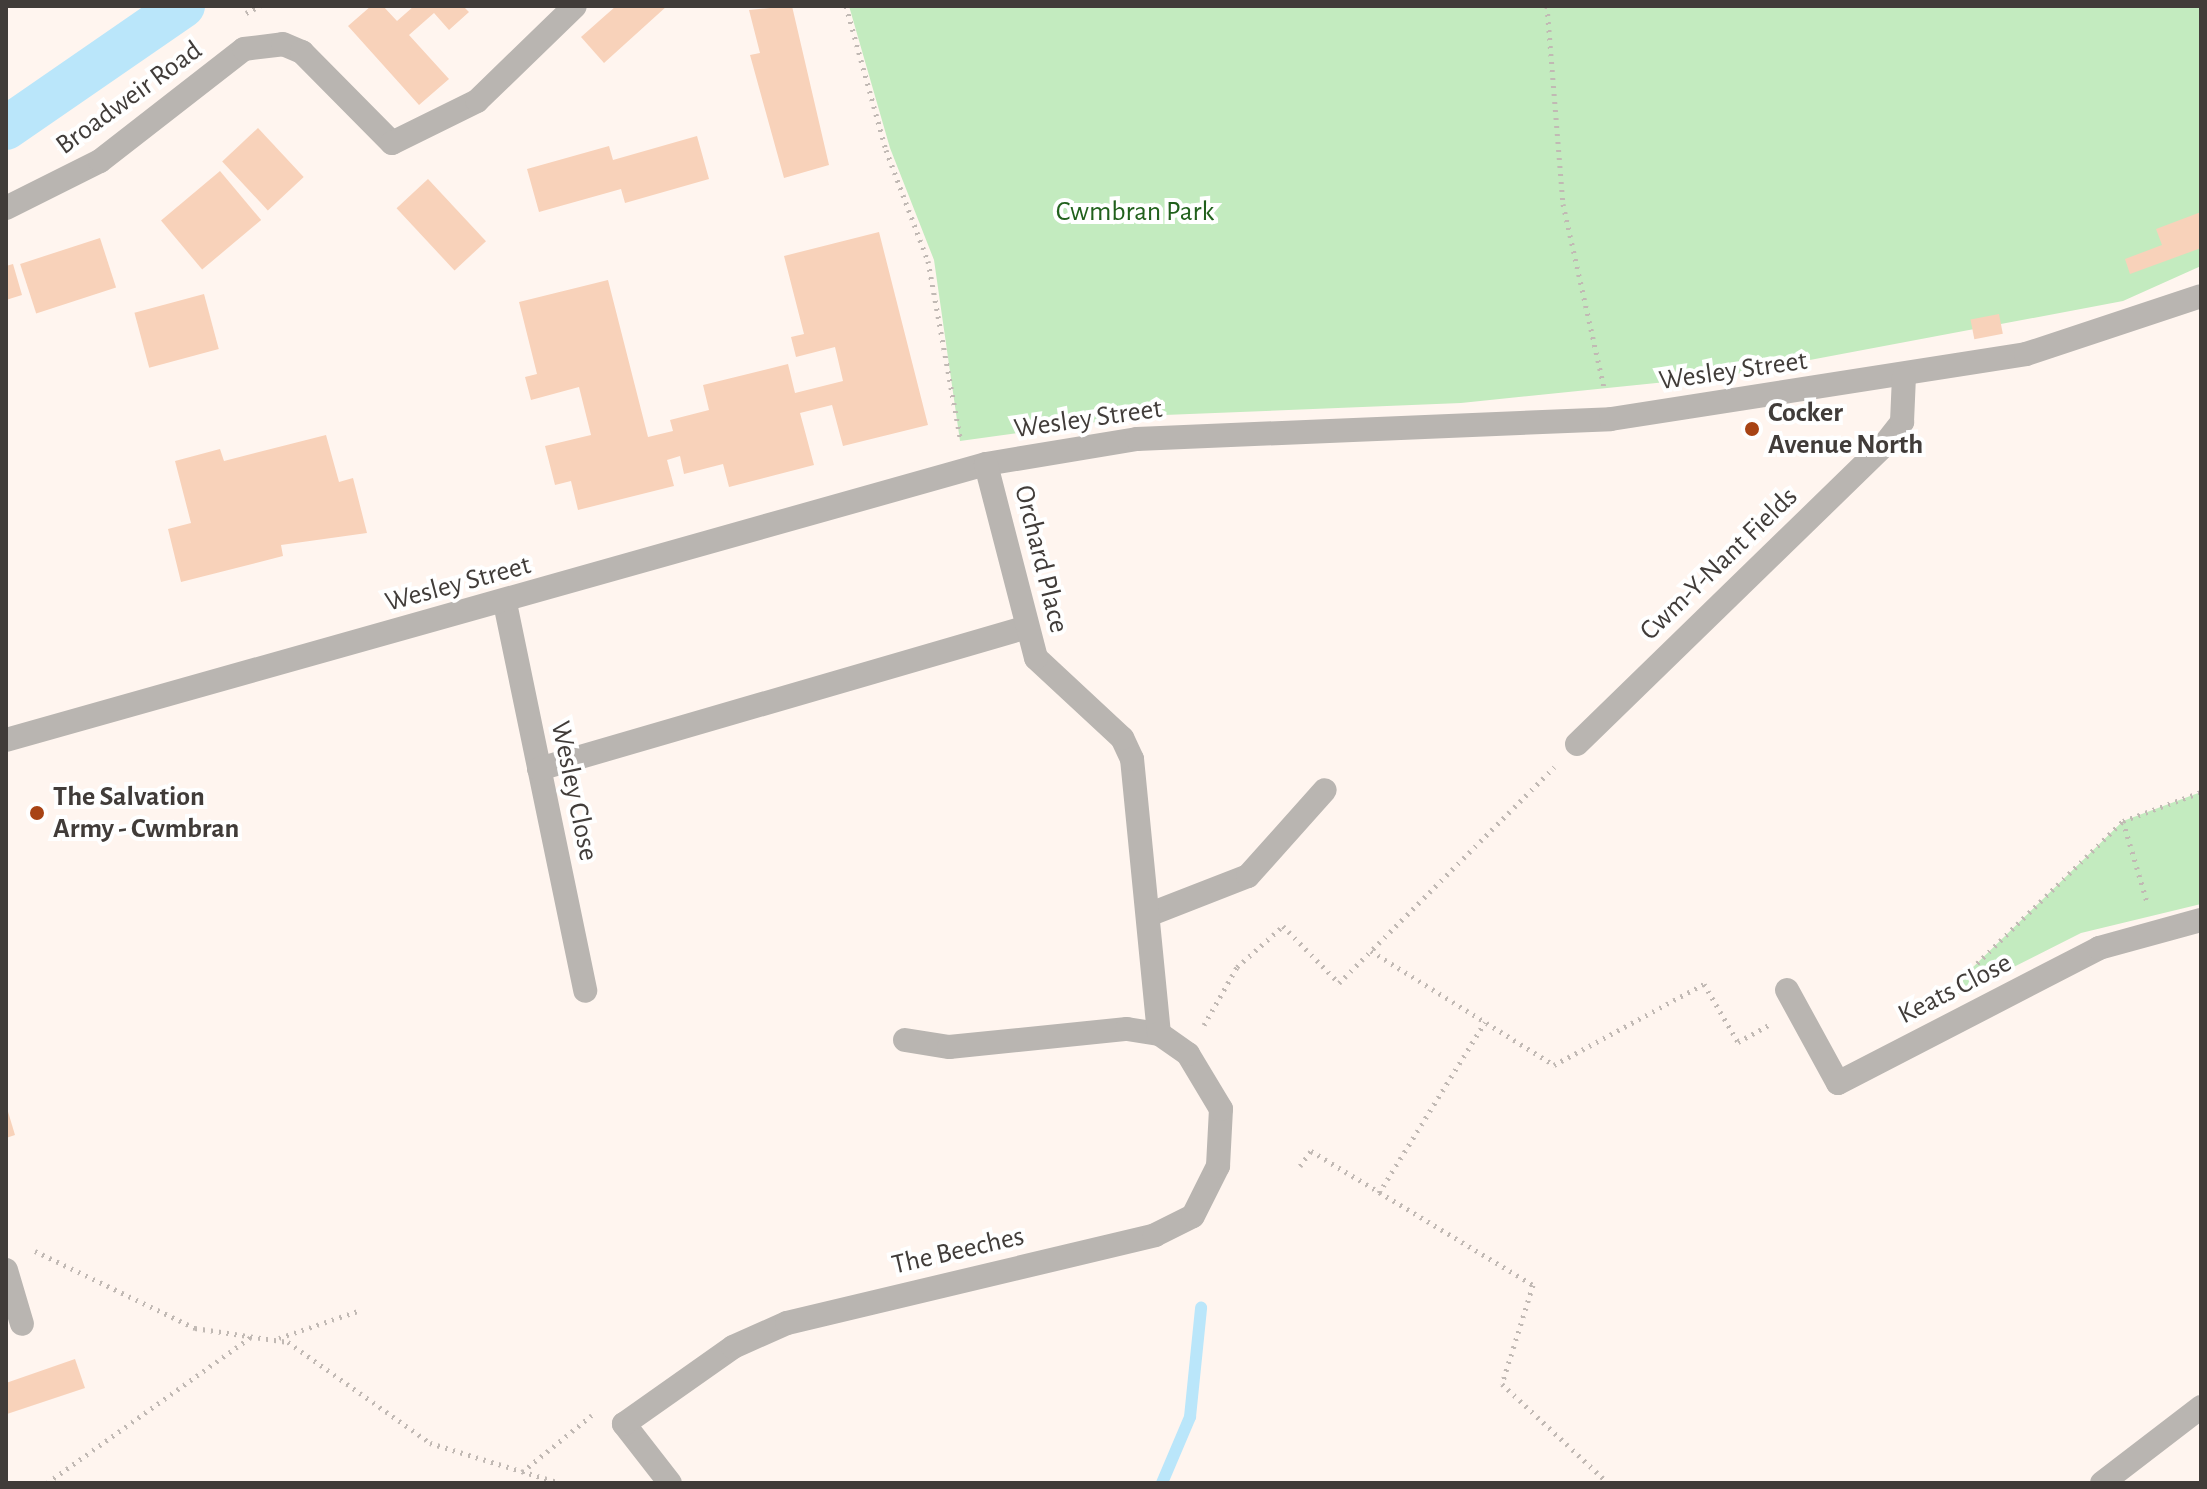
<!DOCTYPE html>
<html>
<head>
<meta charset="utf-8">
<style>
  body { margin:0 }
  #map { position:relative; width:2207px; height:1489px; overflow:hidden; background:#fff5ef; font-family:"Alegreya Sans",sans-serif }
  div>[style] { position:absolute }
  .green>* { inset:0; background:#c3ebbf }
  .stream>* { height:12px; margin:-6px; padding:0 6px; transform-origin:6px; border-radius:6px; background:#bae6fa }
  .canal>* { height:44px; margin:-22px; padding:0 22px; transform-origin:22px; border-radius:22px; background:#bae6fa }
  .building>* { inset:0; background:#f8d2ba; transform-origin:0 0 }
  .path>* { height:5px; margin-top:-2.5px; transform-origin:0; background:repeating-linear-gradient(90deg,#c1b9b4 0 2px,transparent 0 8px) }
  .minor>* { height:24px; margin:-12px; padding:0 12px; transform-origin:12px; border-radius:12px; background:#b9b5b1 }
  .dots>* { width:22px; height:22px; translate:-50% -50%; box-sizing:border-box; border:4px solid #fff; border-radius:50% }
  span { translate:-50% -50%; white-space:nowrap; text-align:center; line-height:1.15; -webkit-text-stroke:8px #fff; paint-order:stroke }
  .street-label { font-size:28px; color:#413c39 }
  .park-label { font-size:28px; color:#21601c }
  .poi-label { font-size:28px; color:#413c39; font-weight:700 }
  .left { translate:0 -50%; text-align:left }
  .frame { position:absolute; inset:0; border:8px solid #413c39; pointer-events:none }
</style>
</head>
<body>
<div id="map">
  <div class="green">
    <i style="clip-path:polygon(849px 6px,2201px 6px,2201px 266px,2123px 301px,1725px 376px,1461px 403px,1139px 416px,960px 441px,934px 260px,890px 148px)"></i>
    <i style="clip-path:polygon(2201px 792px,2201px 904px,2081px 933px,1930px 1009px,2123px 821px)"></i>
  </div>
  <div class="stream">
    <i style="left:1162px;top:1483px;width:72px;rotate:-67deg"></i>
    <i style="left:1190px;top:1417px;width:110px;rotate:-84.2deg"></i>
  </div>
  <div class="canal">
    <i style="left:6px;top:128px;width:215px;rotate:-34.6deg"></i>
  </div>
  <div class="building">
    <i style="clip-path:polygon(371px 6px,383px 6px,397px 21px,414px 6px,463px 6px,469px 12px,449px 30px,434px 13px,409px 35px,449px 79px,419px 105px,348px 26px)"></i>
    <i style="clip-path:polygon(616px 6px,667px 6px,604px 63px,581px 37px)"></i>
    <i style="clip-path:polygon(792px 6px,829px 165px,784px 178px,750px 55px,760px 53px,749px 10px)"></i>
    <i style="left:258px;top:128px;width:67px;height:49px;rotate:47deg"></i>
    <i style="clip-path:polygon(697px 136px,709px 179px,625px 203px,621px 189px,539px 212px,527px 169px,609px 146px,613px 160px)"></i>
    <i style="left:220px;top:171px;width:64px;height:77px;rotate:50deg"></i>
    <i style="left:428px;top:179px;width:85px;height:43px;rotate:47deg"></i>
    <i style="clip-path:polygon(2201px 212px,2201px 248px,2130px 274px,2125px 259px,2162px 245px,2156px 229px)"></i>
    <i style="clip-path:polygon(879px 232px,928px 425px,843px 446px,832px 405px,800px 413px,814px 465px,729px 487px,723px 464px,684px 474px,680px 456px,667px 460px,674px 486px,578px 510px,571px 481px,555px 485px,545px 446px,591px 435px,579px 387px,531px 400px,525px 377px,537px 374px,519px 302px,608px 280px,648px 437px,673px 431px,670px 420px,709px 410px,703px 385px,788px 364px,795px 393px,843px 381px,835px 347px,796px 357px,791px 337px,804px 334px,784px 256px)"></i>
    <i style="left:100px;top:238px;width:52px;height:84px;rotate:72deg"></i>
    <i style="clip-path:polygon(13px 264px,22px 295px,6px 300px,6px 266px)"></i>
    <i style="left:204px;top:294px;width:57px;height:72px;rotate:75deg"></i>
    <i style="left:1999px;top:314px;width:20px;height:29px;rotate:79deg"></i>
    <i style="clip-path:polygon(326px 435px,339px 482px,353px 478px,367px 533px,281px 545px,283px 556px,181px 582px,168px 529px,191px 523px,175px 461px,220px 449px,224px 461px)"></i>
    <i style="clip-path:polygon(6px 1105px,15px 1135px,6px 1138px)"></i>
    <i style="clip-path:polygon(75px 1359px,85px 1388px,7px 1414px,6px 1383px)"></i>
  </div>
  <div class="path">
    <i style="left:846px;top:6px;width:149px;rotate:74.5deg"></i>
    <i style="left:886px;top:150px;width:119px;rotate:69.3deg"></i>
    <i style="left:928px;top:261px;width:179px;rotate:79.7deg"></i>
    <i style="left:1547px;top:6px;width:199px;rotate:85.4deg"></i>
    <i style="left:1563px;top:204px;width:188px;rotate:77.4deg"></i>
    <i style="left:246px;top:13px;width:16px;rotate:-27deg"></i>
    <i style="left:2123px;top:821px;width:84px;rotate:73.5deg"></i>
    <i style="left:1371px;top:951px;width:216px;rotate:31.9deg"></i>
    <i style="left:1554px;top:1065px;width:170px;rotate:-28.4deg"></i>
    <i style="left:1704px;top:984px;width:67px;rotate:59.6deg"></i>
    <i style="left:1738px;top:1042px;width:38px;rotate:-29deg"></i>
    <i style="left:1960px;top:980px;width:228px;rotate:-44.3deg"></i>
    <i style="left:2123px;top:821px;width:83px;rotate:-20.4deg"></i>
    <i style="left:1204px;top:1025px;width:67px;rotate:-60.4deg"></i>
    <i style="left:1237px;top:967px;width:62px;rotate:-41.7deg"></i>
    <i style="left:1283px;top:926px;width:80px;rotate:45.5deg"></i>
    <i style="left:1339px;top:983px;width:305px;rotate:-45.1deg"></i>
    <i style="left:1300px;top:1166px;width:19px;rotate:-54deg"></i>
    <i style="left:1311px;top:1151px;width:259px;rotate:31.1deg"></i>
    <i style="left:1533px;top:1285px;width:104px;rotate:107.4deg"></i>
    <i style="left:1502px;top:1384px;width:145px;rotate:43deg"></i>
    <i style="left:1379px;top:1193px;width:201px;rotate:-58.2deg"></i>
    <i style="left:35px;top:1251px;width:178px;rotate:25.7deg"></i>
    <i style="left:195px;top:1328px;width:94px;rotate:8.6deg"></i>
    <i style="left:288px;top:1342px;width:174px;rotate:35.4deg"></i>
    <i style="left:430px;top:1443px;width:136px;rotate:17.1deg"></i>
    <i style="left:279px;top:1338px;width:87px;rotate:-18.9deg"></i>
    <i style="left:522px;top:1472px;width:90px;rotate:-39.2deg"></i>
    <i style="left:47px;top:1483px;width:252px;rotate:-35.6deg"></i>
  </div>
  <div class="minor">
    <i style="left:6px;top:208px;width:105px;rotate:-26.6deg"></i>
    <i style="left:100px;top:161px;width:182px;rotate:-37.9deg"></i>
    <i style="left:244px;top:49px;width:39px;rotate:-7deg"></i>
    <i style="left:283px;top:44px;width:21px;rotate:23deg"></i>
    <i style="left:302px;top:52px;width:128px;rotate:45.3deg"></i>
    <i style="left:392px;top:143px;width:95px;rotate:-26.3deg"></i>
    <i style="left:477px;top:101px;width:136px;rotate:-44.1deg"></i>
    <i style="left:505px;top:603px;width:396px;rotate:78.3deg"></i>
    <i style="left:6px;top:740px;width:1018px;rotate:-15.73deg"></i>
    <i style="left:986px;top:464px;width:153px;rotate:-9.4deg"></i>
    <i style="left:1137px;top:439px;width:474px;rotate:-2.4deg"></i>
    <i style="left:1611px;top:419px;width:420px;rotate:-8.9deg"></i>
    <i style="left:2026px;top:354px;width:184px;rotate:-18.3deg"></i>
    <i style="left:1577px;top:744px;width:430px;rotate:-44.2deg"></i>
    <i style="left:1885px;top:444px;width:28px;rotate:-52deg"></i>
    <i style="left:1902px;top:422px;width:45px;rotate:-87.5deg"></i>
    <i style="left:539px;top:769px;width:505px;rotate:-16.21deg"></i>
    <i style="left:1148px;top:915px;width:107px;rotate:-21.3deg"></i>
    <i style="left:1248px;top:876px;width:115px;rotate:-48.2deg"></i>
    <i style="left:1787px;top:990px;width:106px;rotate:61.3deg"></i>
    <i style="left:1838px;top:1083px;width:294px;rotate:-27.3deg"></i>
    <i style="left:2099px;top:948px;width:106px;rotate:-15.4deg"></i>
    <i style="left:905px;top:1040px;width:45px;rotate:9deg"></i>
    <i style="left:949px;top:1047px;width:179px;rotate:-5.8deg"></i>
    <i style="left:1127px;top:1029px;width:32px;rotate:9deg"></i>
    <i style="left:1159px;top:1034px;width:276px;rotate:-95.6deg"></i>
    <i style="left:1132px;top:759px;width:23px;rotate:-115deg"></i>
    <i style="left:1122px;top:738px;width:117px;rotate:-137.1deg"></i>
    <i style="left:1036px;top:658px;width:200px;rotate:-104.5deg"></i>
    <i style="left:6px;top:1270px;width:56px;rotate:73.5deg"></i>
    <i style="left:670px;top:1483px;width:75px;rotate:-127.9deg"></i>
    <i style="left:624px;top:1424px;width:133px;rotate:-35.2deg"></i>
    <i style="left:733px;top:1347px;width:59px;rotate:-24deg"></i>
    <i style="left:787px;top:1323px;width:378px;rotate:-13.4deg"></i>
    <i style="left:1155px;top:1235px;width:42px;rotate:-26.6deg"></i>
    <i style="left:1193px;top:1216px;width:56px;rotate:-63.4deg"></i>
    <i style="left:1218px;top:1166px;width:57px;rotate:-87deg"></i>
    <i style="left:1221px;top:1109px;width:64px;rotate:-121deg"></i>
    <i style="left:1188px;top:1054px;width:35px;rotate:-145deg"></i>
    <i style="left:2102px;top:1483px;width:125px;rotate:-37.5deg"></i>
  </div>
  <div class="dots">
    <i style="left:1752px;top:429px;background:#a84314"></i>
    <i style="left:37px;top:813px;background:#a84314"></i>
  </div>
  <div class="street-label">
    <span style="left:129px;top:98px;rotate:-36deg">Broadweir Road</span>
    <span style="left:1733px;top:371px;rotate:-8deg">Wesley Street</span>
    <span style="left:1088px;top:419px;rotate:-8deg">Wesley Street</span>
    <span style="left:1041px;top:559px;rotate:76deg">Orchard Place</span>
    <span style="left:1719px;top:564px;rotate:-44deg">Cwm-Y-Nant Fields</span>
    <span style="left:458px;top:584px;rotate:-15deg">Wesley Street</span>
    <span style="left:574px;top:791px;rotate:78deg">Wesley Close</span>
    <span style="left:1955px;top:989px;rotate:-27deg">Keats Close</span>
    <span style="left:958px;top:1251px;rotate:-13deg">The Beeches</span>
  </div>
  <div class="park-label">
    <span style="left:1135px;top:212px">Cwmbran Park</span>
  </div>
  <div class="poi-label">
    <span class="left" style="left:1768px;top:429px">Cocker<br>Avenue North</span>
    <span class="left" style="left:53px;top:813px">The Salvation<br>Army - Cwmbran</span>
  </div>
  <div class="frame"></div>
</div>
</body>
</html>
